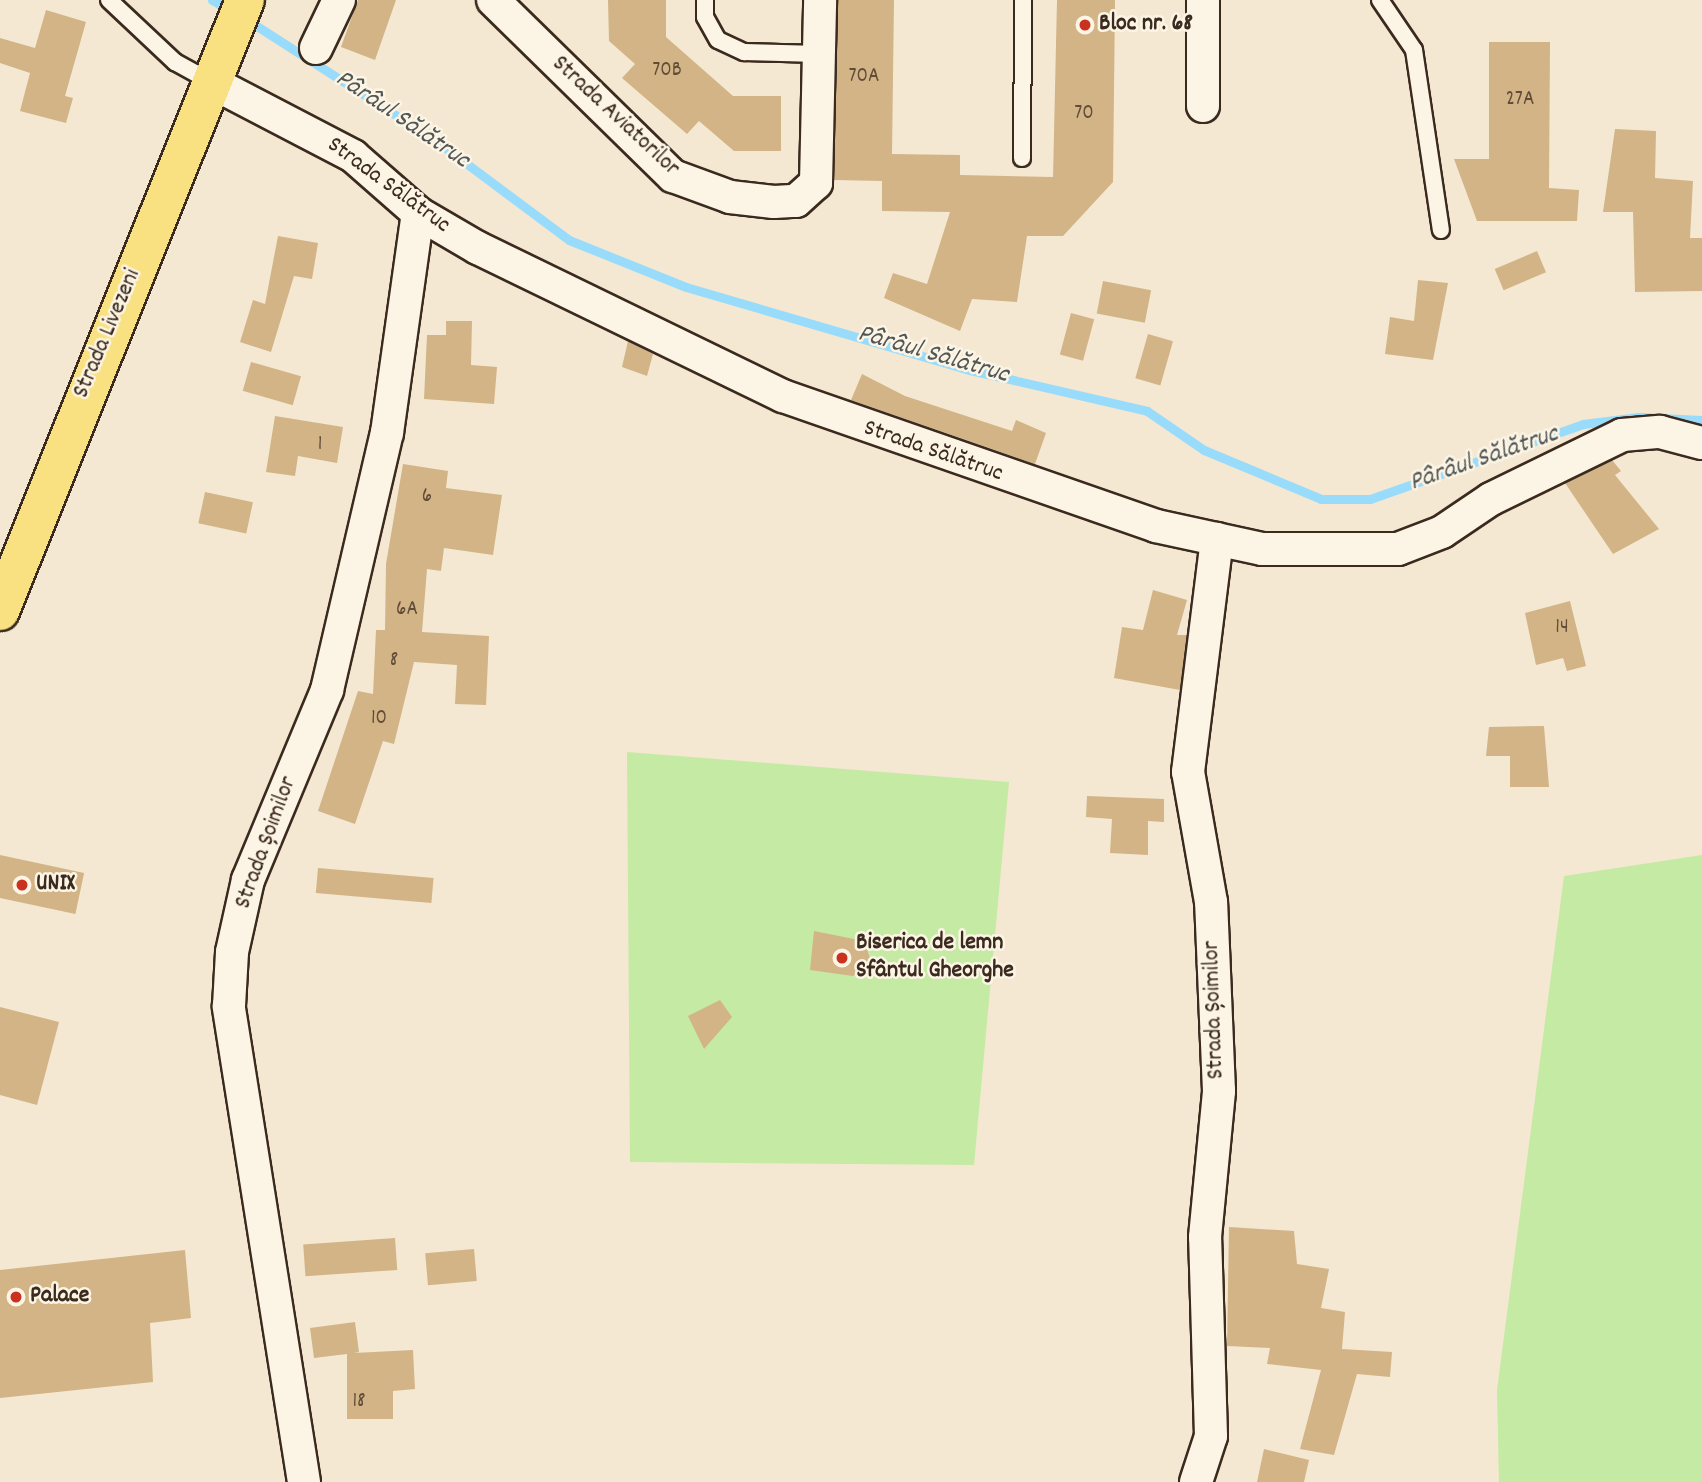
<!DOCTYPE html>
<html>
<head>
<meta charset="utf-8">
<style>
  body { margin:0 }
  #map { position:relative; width:1702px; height:1482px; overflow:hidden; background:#f4e8d2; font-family:Dekko,sans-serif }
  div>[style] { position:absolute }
  .green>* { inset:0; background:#c4eaa4 }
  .stream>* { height:9px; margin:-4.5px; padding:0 4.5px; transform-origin:4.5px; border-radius:4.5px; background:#99dbfb }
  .building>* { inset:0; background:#d2b486; transform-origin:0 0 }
  .roads { filter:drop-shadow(2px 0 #3b2a1e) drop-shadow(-2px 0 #3b2a1e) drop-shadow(0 2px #3b2a1e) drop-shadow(0 -2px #3b2a1e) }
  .lane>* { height:16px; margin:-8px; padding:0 8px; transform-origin:8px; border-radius:8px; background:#fcf5e5 }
  .street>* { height:32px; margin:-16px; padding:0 16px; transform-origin:16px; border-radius:16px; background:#fcf5e5 }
  .primary>* { height:38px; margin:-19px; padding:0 19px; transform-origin:19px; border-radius:19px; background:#f9e181 }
  .dots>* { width:19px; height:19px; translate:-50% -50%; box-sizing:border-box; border:4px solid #fcf5e5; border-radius:50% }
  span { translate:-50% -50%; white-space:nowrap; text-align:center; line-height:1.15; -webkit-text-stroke:5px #fcf5e5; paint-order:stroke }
  .number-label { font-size:21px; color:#614c38 }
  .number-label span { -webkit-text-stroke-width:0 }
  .poi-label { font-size:24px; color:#3b2a1e; font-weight:700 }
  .left { translate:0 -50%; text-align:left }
  .street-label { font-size:24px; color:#3b2a1e }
  .water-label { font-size:26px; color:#525655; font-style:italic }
</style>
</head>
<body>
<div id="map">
  <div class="green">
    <i style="clip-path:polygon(627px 752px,1009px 782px,974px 1165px,630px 1162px)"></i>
    <i style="clip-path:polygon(1702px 855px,1702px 1482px,1499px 1482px,1497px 1390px,1564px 876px)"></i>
  </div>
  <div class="stream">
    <i style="left:212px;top:0;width:21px;rotate:29deg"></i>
    <i style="left:246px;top:19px;width:229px;rotate:32.7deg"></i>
    <i style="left:439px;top:143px;width:162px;rotate:36.7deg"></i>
    <i style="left:569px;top:240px;width:126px;rotate:21.9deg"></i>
    <i style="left:686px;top:287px;width:296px;rotate:16.3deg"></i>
    <i style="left:970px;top:370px;width:182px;rotate:13deg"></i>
    <i style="left:1147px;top:411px;width:69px;rotate:34.4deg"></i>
    <i style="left:1204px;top:450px;width:127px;rotate:22.7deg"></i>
    <i style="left:1321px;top:499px;width:49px"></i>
    <i style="left:1370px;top:499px;width:226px;rotate:-19.4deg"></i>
    <i style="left:1583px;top:424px;width:56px;rotate:-7.1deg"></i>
    <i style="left:1639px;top:417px;width:63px;rotate:2.7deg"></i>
  </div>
  <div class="building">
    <i style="clip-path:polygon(358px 0,396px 0,375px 60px,341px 47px)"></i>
    <i style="clip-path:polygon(608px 0,666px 0,666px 37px,733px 96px,781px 96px,781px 151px,734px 151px,699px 121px,687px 134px,622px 78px,635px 64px,609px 41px)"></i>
    <i style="clip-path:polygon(838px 0,894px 0,892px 154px,960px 155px,960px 175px,1053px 177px,1057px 0,1115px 0,1113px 182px,1063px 236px,1027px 236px,1017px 302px,972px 299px,960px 331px,884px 298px,893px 273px,927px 284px,950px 212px,882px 211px,882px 181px,834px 180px)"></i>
    <i style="clip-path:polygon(46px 10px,86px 22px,65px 96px,73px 98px,66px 123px,20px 111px,30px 73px,0 63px,0 38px,35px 48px)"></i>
    <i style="clip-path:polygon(1489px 42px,1550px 42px,1549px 188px,1579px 190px,1577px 221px,1477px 221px,1454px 159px,1489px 159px)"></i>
    <i style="clip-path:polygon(1615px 129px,1656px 131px,1655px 178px,1693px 181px,1690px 238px,1702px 238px,1702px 291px,1635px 292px,1633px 212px,1603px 212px)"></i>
    <i style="clip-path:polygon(278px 236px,318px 243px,312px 279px,294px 276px,271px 352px,240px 342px,253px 300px,265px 304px)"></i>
    <i style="left:1537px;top:251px;width:23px;height:46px;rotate:67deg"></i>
    <i style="clip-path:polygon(1418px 280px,1448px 283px,1433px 360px,1385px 354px,1390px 317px,1414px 321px)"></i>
    <i style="left:1103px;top:281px;width:49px;height:33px;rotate:11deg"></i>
    <i style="left:1071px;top:313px;width:24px;height:43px;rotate:15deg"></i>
    <i style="clip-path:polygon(446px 321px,472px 321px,471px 365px,497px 367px,494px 404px,424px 399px,427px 335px,446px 335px)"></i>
    <i style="left:1148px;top:334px;width:26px;height:46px;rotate:16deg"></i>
    <i style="clip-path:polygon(628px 341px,653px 354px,647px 376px,622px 367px)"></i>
    <i style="left:251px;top:362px;width:52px;height:30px;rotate:16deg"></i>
    <i style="clip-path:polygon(862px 374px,905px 396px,1012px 431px,1016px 420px,1046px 433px,1035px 464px,851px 400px)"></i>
    <i style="clip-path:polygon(275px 416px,343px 427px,337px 463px,298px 456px,295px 476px,266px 472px)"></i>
    <i style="clip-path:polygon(1612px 460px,1621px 471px,1615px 475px,1659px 529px,1613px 554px,1565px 483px)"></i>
    <i style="clip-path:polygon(403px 464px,448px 471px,446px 488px,502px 495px,493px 555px,444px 548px,441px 571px,427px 569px,422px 632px,489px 636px,486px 705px,455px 704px,457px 665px,414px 662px,394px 744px,383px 741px,355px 824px,318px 811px,358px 691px,373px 694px,376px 630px,385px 630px,386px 564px)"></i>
    <i style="left:205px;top:492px;width:49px;height:32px;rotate:12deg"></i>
    <i style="clip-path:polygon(1153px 590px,1187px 600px,1177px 635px,1187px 635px,1180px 690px,1114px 678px,1122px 627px,1143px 630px)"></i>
    <i style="clip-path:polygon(1570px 601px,1586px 666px,1567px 671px,1563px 658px,1536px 665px,1525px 613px)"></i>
    <i style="clip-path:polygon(1544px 726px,1549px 787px,1510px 787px,1510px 756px,1486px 756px,1489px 727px)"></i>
    <i style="clip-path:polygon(1087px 796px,1164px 799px,1164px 822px,1148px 821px,1148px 855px,1110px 853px,1112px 819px,1086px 817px)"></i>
    <i style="left:0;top:855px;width:86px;height:42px;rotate:12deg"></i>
    <i style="left:318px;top:868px;width:116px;height:25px;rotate:5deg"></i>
    <i style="clip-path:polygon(814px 931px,864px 941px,872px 964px,853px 976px,810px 970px)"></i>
    <i style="clip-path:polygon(720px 1000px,732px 1017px,704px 1049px,688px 1016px)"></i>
    <i style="clip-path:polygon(0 1007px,59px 1022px,37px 1105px,0 1095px)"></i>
    <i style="clip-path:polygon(1229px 1227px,1294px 1231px,1297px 1264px,1329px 1269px,1321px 1308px,1345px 1312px,1342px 1349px,1392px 1352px,1390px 1377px,1357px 1374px,1334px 1455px,1300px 1449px,1321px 1370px,1267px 1364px,1270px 1348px,1227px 1346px)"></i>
    <i style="left:395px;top:1238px;width:32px;height:92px;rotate:86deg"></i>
    <i style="left:474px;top:1249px;width:32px;height:49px;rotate:85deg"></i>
    <i style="clip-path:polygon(185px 1250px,191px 1318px,150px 1323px,153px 1382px,0 1398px,0 1270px)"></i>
    <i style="clip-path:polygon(355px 1322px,359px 1352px,354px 1353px,413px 1350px,415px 1389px,393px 1391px,393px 1419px,347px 1419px,347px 1354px,314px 1358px,310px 1328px)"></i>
    <i style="clip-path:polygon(1264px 1449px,1309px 1460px,1304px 1482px,1257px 1482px)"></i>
  </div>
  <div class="roads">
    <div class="lane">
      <i style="left:109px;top:0;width:91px;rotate:43.2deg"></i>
      <i style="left:175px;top:62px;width:43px;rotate:28.9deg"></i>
      <i style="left:705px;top:0;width:17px;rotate:90deg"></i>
      <i style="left:705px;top:17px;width:26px;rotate:61deg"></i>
      <i style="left:718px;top:40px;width:29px;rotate:25deg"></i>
      <i style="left:744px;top:52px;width:75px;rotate:1.5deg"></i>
      <i style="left:1380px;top:0;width:60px;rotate:55.8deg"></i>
      <i style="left:1414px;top:50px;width:182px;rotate:81.5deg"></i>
      <i style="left:1022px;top:158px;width:158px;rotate:-89.6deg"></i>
    </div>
    <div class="street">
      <i style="left:493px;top:0;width:252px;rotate:44.4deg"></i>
      <i style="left:673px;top:176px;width:61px;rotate:20.2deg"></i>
      <i style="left:730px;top:197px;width:44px;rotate:6.5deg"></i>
      <i style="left:774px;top:202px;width:22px;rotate:-3deg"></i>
      <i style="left:796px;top:201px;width:27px;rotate:-42deg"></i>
      <i style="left:816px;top:183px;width:183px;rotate:-88.7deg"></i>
      <i style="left:1203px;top:0;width:106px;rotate:90deg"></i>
      <i style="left:316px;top:48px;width:53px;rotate:-64.4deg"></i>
      <i style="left:213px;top:83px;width:158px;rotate:27.5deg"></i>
      <i style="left:353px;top:156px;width:86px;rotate:41.2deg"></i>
      <i style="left:418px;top:213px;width:69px;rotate:30.3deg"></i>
      <i style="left:478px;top:248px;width:339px;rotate:25.9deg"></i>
      <i style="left:783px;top:396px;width:395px;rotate:19.2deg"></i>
      <i style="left:1156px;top:526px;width:108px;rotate:12.2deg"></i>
      <i style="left:1262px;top:549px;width:136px"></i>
      <i style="left:1398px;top:549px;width:47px;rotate:-21.1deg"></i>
      <i style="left:1442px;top:532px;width:59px;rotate:-34deg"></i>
      <i style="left:1491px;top:499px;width:146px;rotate:-26deg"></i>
      <i style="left:1622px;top:435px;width:38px;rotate:-5deg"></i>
      <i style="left:1660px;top:432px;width:43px;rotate:14.7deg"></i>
      <i style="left:304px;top:1482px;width:482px;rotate:-99deg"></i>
      <i style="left:229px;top:1006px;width:54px;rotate:-86.8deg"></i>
      <i style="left:232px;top:952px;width:74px;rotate:-77.5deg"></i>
      <i style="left:248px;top:880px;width:206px;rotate:-67.4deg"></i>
      <i style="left:327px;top:690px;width:264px;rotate:-76.9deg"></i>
      <i style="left:387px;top:433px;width:222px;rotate:-82deg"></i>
      <i style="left:1196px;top:1482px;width:48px;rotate:-71.9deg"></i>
      <i style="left:1211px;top:1436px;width:199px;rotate:-91.7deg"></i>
      <i style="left:1205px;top:1237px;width:147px;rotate:-84.5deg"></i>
      <i style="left:1219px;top:1091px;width:189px;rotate:-92.4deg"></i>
      <i style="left:1211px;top:902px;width:132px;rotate:-100deg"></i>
      <i style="left:1188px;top:772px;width:235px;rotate:-82.9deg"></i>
    </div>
    <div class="primary">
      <i style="left:0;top:611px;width:658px;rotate:-68.15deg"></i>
    </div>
  </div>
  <div class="dots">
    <i style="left:1085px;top:25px;background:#c8321e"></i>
    <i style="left:22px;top:885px;background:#c8321e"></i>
    <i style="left:842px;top:958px;background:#c8321e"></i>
    <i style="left:16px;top:1297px;background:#c8321e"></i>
  </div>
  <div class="number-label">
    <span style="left:667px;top:71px">70B</span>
    <span style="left:864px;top:77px">70A</span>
    <span style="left:1520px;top:100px">27A</span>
    <span style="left:1084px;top:114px">70</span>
    <span style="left:320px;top:445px">1</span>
    <span style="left:427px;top:497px">6</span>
    <span style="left:407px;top:610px">6A</span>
    <span style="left:1562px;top:628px">14</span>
    <span style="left:394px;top:661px">8</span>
    <span style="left:379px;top:719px">10</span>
    <span style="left:359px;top:1402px">18</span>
  </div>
  <div class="poi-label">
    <span class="left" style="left:1099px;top:25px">Bloc nr. 68</span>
    <span class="left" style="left:36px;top:885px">UNIX</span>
    <span class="left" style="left:856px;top:958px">Biserica de lemn<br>Sfântul Gheorghe</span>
    <span class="left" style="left:30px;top:1297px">Palace</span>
  </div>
  <div class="street-label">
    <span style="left:615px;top:117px;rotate:43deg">Strada Aviatorilor</span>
    <span style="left:388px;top:186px;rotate:36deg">Strada Sălătruc</span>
    <span style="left:108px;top:334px;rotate:-67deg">Strada Livezeni</span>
    <span style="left:933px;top:452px;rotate:19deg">Strada Sălătruc</span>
    <span style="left:267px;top:843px;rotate:-70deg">Strada Șoimilor</span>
    <span style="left:1215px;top:1010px;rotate:-92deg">Strada Șoimilor</span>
  </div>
  <div class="water-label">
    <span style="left:402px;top:120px;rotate:34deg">Pârâul Sălătruc</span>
    <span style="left:933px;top:355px;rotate:16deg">Pârâul Sălătruc</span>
    <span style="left:1484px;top:459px;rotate:-19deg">Pârâul Sălătruc</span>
  </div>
</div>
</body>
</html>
